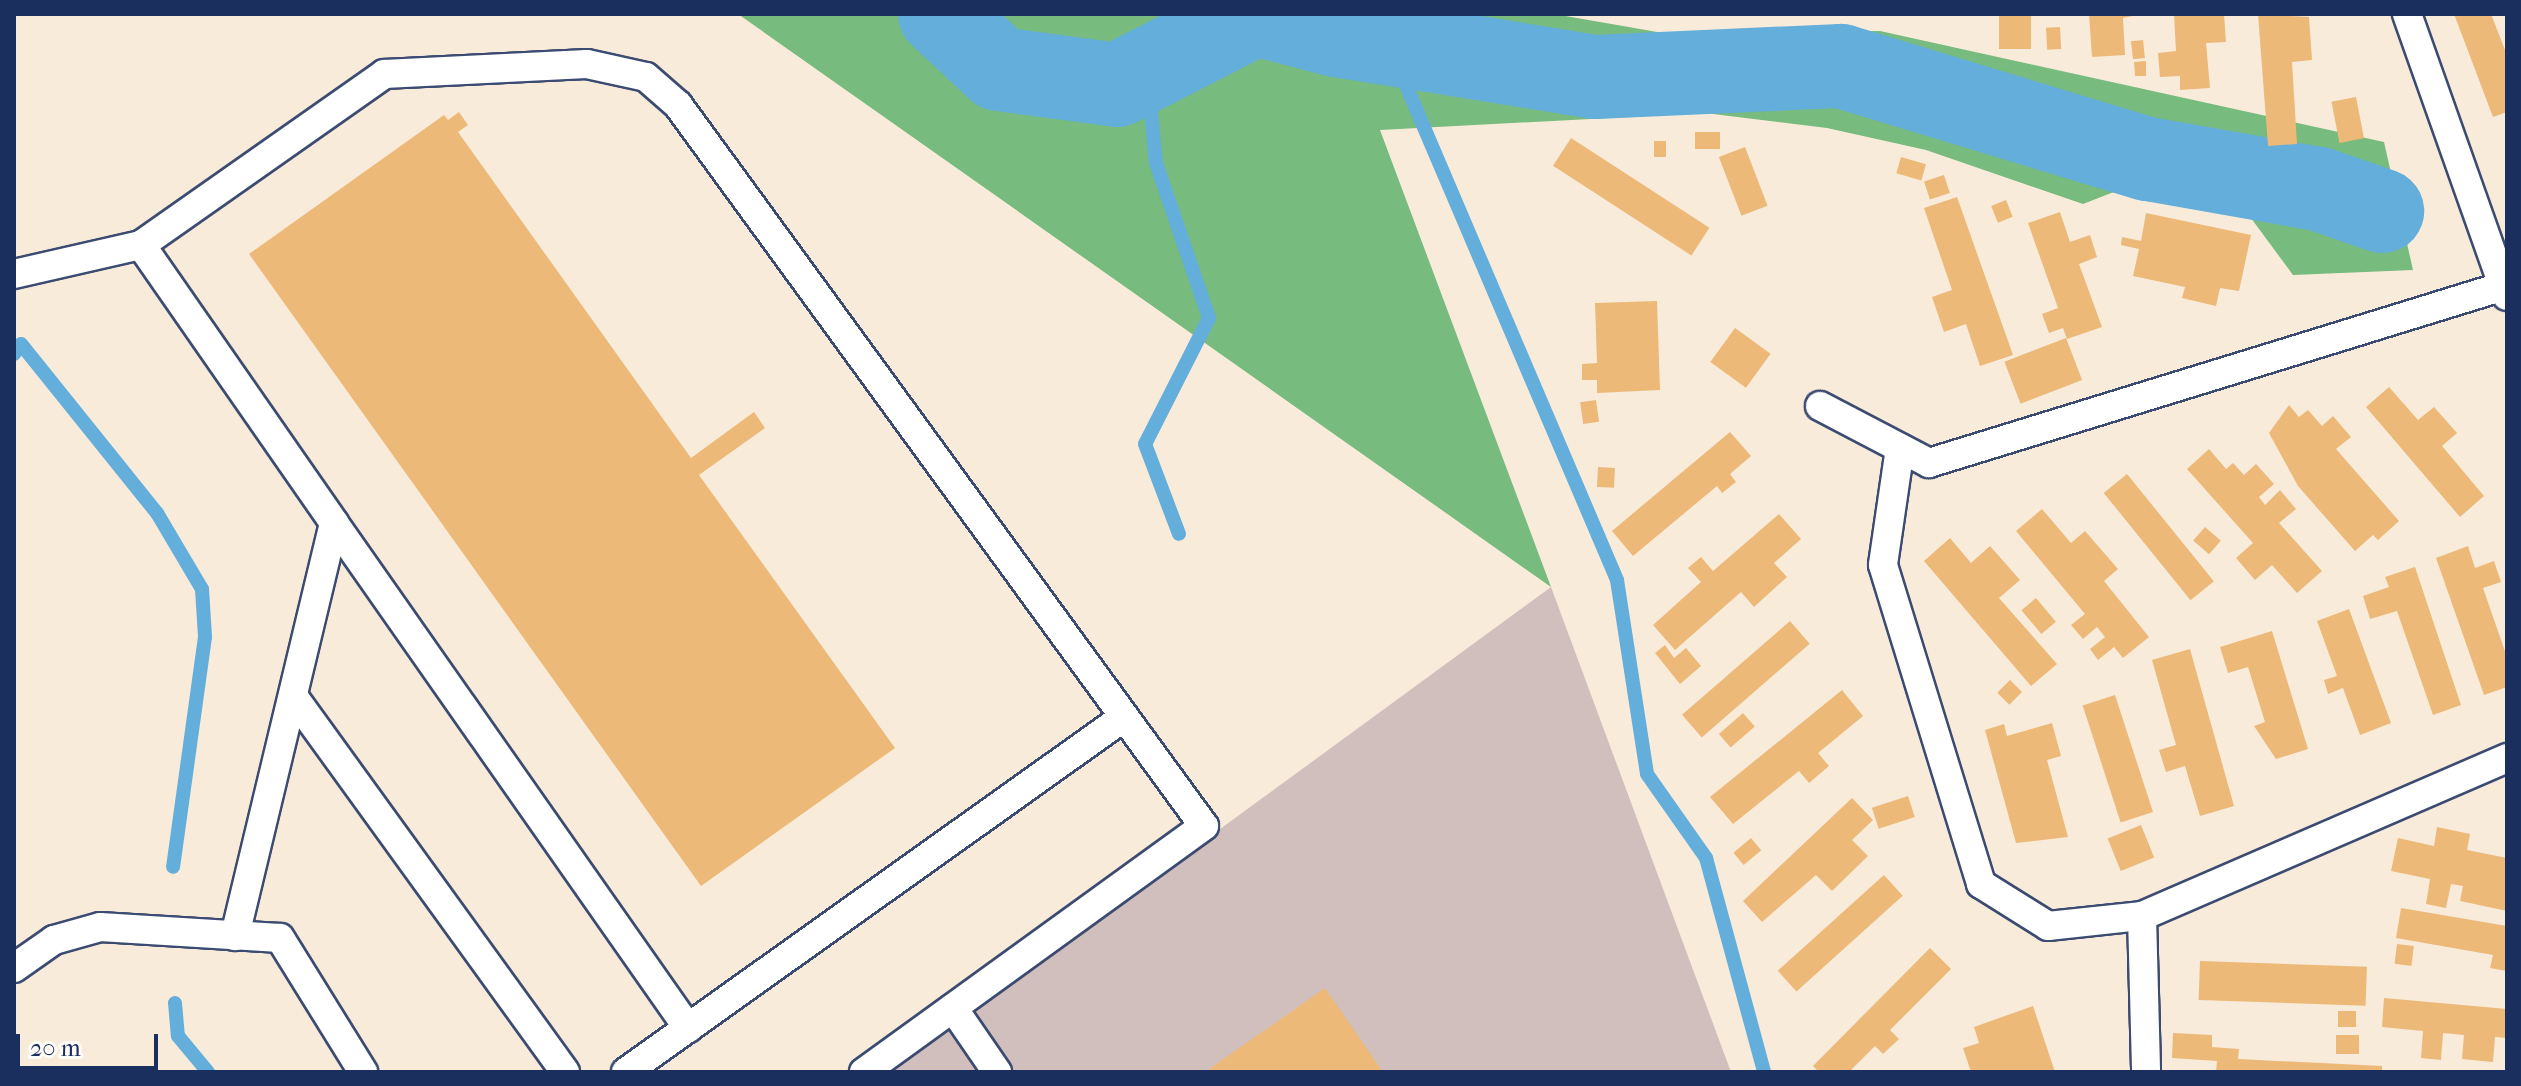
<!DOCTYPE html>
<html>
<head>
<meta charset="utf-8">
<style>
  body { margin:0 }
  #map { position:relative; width:2521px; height:1086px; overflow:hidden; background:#f9ebda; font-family:"IM FELL French Canon",serif }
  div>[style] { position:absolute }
  .industrial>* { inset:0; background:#d1bfbe }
  .forest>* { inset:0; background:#77bb7e }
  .stream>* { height:14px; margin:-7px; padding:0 7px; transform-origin:7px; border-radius:7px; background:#63aedb }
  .river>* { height:84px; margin:-42px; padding:0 42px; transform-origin:42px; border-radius:42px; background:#63aedb }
  .building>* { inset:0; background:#ecb979; transform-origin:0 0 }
  .roads { filter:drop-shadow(2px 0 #3c4b71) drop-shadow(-2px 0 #3c4b71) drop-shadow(0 2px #3c4b71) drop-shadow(0 -2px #3c4b71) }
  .lane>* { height:28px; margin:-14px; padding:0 14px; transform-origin:14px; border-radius:14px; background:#fff }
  span { translate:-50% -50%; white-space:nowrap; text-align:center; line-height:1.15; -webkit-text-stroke:6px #fdfcf7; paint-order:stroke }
  .frame { position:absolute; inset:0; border:16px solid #1b2f5e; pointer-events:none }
  .scale { position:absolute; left:16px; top:1034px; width:142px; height:36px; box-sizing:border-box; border:4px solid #1b2f5e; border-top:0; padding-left:10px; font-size:24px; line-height:28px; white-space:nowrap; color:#1b2f5e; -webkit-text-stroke:6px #fdfcf7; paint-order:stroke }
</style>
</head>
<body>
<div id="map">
  <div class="industrial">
    <i style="clip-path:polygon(1551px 587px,1731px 1072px,888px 1072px)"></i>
  </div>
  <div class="forest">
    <i style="clip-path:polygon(738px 14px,1554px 14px,1663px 33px,1880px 31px,2384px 142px,2413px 270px,2293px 275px,2248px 214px,2119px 190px,2083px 204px,1926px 150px,1827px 128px,1705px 113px,1380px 130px,1551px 587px)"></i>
  </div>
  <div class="stream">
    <i style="left:1388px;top:43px;width:584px;rotate:66.9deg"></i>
    <i style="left:1617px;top:580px;width:196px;rotate:81.2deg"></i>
    <i style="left:1647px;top:774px;width:103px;rotate:54.9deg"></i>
    <i style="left:1706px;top:858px;width:222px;rotate:74.8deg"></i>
    <i style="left:1147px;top:70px;width:93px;rotate:84.5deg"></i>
    <i style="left:1156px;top:163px;width:164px;rotate:71.1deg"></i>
    <i style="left:1209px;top:318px;width:141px;rotate:116.9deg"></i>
    <i style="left:1145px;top:444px;width:96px;rotate:69.3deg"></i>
    <i style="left:14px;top:354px;width:12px;rotate:-55deg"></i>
    <i style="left:21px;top:344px;width:217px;rotate:51.2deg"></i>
    <i style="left:157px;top:513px;width:88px;rotate:59.4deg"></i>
    <i style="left:202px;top:589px;width:48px;rotate:86.4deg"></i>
    <i style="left:205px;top:637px;width:232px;rotate:97.9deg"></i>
    <i style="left:175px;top:1003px;width:33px;rotate:85deg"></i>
    <i style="left:178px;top:1036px;width:47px;rotate:50.2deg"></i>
  </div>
  <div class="river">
    <i style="left:940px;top:14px;width:81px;rotate:43deg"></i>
    <i style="left:999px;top:69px;width:119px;rotate:7.7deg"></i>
    <i style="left:1117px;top:85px;width:156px;rotate:-27.1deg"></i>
    <i style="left:1257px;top:14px;width:82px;rotate:14.9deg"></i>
    <i style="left:1336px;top:35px;width:262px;rotate:9.2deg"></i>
    <i style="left:1595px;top:77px;width:246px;rotate:-2.6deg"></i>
    <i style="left:1841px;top:66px;width:321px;rotate:16.9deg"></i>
    <i style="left:2148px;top:159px;width:174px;rotate:10deg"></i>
    <i style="left:2319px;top:189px;width:67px;rotate:19.2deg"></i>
  </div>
  <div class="building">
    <i style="left:1999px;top:14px;width:32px;height:35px"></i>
    <i style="clip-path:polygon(2089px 14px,2142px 14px,2123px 18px,2125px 55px,2092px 57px)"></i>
    <i style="clip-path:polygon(2174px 14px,2224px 14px,2226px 42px,2206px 43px,2210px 88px,2180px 90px,2180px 76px,2160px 77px,2158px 53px,2176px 51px)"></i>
    <i style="clip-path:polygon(2258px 14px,2309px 17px,2312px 60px,2292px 62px,2297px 144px,2268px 146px)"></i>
    <i style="clip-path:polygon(2454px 14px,2491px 14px,2507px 55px,2507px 112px,2493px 117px)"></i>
    <i style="left:2060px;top:27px;width:22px;height:14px;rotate:87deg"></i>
    <i style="left:2143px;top:40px;width:18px;height:12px;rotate:84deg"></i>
    <i style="clip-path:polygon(2146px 61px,2146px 76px,2135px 76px,2134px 62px)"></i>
    <i style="left:2356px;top:97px;width:42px;height:25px;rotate:79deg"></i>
    <i style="clip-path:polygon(459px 112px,468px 125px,458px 132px,691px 458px,754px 412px,765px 428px,699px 475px,895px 748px,701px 886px,249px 254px,444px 115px,448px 120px)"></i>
    <i style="left:1720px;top:132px;width:17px;height:25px;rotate:90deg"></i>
    <i style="left:1571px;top:138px;width:165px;height:33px;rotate:33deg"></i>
    <i style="left:1654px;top:141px;width:12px;height:16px"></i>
    <i style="left:1745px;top:147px;width:63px;height:28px;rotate:69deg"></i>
    <i style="left:1901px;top:157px;width:26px;height:17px;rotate:16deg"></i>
    <i style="left:1944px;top:175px;width:19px;height:21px;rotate:72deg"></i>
    <i style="clip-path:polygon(1957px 197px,2013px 355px,1980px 366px,1966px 324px,1944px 332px,1932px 297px,1952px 290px,1924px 208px)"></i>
    <i style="left:2006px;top:200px;width:18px;height:16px;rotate:68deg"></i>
    <i style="clip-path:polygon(2060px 212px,2070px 242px,2090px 235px,2097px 257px,2079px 264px,2102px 327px,2067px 339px,2063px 328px,2049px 333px,2042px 314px,2058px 308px,2028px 223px)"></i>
    <i style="clip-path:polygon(2146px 213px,2251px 235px,2239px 291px,2220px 288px,2216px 306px,2182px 298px,2185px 287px,2133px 276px,2139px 249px,2121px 245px,2122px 237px,2141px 241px)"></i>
    <i style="clip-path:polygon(1657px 301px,1660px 390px,1597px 393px,1597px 380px,1582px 380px,1582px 364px,1597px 363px,1595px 303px)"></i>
    <i style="left:1735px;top:328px;width:44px;height:42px;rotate:36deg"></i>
    <i style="left:2066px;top:338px;width:45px;height:66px;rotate:69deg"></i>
    <i style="clip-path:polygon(2389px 387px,2418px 420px,2434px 407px,2457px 433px,2442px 446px,2484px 496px,2460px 517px,2366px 407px)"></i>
    <i style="left:1596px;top:400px;width:22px;height:16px;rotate:82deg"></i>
    <i style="clip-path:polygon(2289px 405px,2299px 417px,2308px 410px,2322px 426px,2333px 416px,2351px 437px,2336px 449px,2399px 521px,2378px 540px,2373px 535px,2355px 551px,2298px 486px,2269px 433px)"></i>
    <i style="clip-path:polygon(1730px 432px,1751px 456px,1730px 474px,1736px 482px,1722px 493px,1717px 486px,1633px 556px,1612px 531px)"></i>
    <i style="clip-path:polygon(2209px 449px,2226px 469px,2233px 463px,2244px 475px,2256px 464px,2274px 484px,2259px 497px,2265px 505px,2280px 490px,2296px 509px,2279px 523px,2322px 571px,2297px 593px,2272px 565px,2255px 580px,2236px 558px,2253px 543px,2187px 469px)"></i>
    <i style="left:1598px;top:467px;width:17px;height:20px;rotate:3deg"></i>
    <i style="left:2127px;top:474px;width:138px;height:30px;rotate:51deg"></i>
    <i style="clip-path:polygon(2042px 509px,2071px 543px,2085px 531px,2118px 569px,2104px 581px,2149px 637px,2123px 658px,2114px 647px,2098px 660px,2090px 649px,2105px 637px,2097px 627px,2083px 639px,2071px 625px,2085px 614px,2016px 531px)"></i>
    <i style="clip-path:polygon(1779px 514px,1801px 539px,1774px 563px,1787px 577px,1754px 607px,1741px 592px,1675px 650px,1653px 625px,1701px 582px,1688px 568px,1701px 557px,1713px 571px)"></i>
    <i style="left:2205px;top:527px;width:21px;height:18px;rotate:41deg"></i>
    <i style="clip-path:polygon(1950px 538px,1971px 563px,1990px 546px,2020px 580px,1999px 598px,2057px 664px,2031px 686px,1924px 561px)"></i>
    <i style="clip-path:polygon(2468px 546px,2475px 568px,2494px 561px,2501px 582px,2483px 588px,2507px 657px,2507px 687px,2484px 695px,2436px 558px)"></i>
    <i style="clip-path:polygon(2415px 567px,2461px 705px,2433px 715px,2397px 611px,2370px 619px,2363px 596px,2389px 587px,2385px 577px)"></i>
    <i style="left:2036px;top:598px;width:31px;height:19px;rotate:50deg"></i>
    <i style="clip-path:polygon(2349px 609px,2391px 723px,2360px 735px,2343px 688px,2328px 694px,2324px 680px,2337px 676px,2317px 621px)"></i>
    <i style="left:1790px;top:621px;width:30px;height:143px;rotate:49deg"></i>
    <i style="clip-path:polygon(2272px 631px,2308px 749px,2276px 759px,2254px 726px,2265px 722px,2248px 667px,2228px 673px,2220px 647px)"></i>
    <i style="clip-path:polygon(1665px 645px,1674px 658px,1686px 648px,1701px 666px,1680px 684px,1655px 653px)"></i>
    <i style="clip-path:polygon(2190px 649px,2234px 806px,2200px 816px,2185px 766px,2166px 772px,2159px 750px,2176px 745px,2152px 660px)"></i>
    <i style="left:2010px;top:680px;width:17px;height:18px;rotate:45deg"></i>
    <i style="clip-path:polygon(1842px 690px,1863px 716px,1818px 753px,1829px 766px,1809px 783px,1799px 771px,1733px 824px,1710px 797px)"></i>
    <i style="left:2115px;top:695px;width:123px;height:34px;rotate:72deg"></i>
    <i style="left:1743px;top:713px;width:18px;height:32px;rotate:49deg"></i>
    <i style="clip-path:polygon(2052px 723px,2061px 756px,2047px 760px,2068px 837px,2016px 843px,1985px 730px,2004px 724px,2007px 736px)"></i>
    <i style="left:1908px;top:796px;width:22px;height:38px;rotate:72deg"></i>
    <i style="clip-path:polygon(1852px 798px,1873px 820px,1852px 840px,1868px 856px,1832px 891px,1816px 875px,1762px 922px,1743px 901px)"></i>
    <i style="left:2141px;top:825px;width:35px;height:36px;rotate:68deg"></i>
    <i style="clip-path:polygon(2437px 827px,2470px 834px,2467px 850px,2507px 858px,2507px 911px,2460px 901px,2463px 886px,2451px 884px,2446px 908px,2426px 904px,2430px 879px,2391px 871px,2398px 838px,2434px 846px)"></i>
    <i style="left:1751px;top:838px;width:16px;height:23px;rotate:50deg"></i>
    <i style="left:1884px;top:875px;width:28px;height:143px;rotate:48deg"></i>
    <i style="clip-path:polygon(2401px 908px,2507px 926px,2507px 971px,2490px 968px,2493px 955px,2396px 938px)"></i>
    <i style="left:2397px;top:944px;width:17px;height:20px;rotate:7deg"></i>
    <i style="clip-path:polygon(1930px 948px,1951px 969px,1890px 1030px,1899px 1039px,1883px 1054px,1875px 1046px,1849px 1072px,1819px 1072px,1813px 1066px)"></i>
    <i style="left:2200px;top:961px;width:167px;height:39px;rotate:2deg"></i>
    <i style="clip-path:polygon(1325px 988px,1383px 1072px,1205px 1072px)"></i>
    <i style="clip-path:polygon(2384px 998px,2507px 1009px,2507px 1038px,2495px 1037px,2493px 1062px,2462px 1059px,2464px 1035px,2443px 1033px,2441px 1060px,2421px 1058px,2423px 1031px,2382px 1027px)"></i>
    <i style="clip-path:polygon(2033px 1006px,2055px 1072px,1971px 1072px,1963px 1048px,1979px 1043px,1974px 1027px)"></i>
    <i style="left:2338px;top:1011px;width:18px;height:16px"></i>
    <i style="clip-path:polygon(2173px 1033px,2212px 1035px,2212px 1047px,2239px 1049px,2238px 1059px,2382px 1066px,2382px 1072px,2216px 1072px,2217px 1061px,2172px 1058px)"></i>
    <i style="left:2336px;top:1035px;width:23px;height:19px"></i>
  </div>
  <div class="roads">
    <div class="lane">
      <i style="left:2407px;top:14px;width:299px;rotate:70.5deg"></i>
      <i style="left:141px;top:245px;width:297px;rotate:-35.1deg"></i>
      <i style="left:384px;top:74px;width:203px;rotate:-2.8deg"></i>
      <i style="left:587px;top:64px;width:60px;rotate:12.4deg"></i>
      <i style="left:646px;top:77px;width:43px;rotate:41.2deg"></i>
      <i style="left:678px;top:105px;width:892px;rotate:53.89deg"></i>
      <i style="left:1204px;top:826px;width:420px;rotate:144.1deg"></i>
      <i style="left:14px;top:274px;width:130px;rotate:-12.9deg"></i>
      <i style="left:141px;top:245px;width:338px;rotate:55.2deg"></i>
      <i style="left:334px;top:523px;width:425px;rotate:103.5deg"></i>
      <i style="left:1820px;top:406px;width:123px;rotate:27.6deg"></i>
      <i style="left:1929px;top:463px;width:602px;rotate:-17.11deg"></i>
      <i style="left:1900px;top:448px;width:118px;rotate:98.3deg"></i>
      <i style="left:1883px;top:565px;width:334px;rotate:72.9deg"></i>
      <i style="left:1981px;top:884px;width:79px;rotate:32.1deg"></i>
      <i style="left:2048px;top:926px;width:95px;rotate:-6.1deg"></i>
      <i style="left:2142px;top:916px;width:398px;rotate:-23.4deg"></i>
      <i style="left:334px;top:523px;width:617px;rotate:54.97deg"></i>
      <i style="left:293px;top:696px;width:464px;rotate:54.1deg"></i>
      <i style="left:2142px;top:916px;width:156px;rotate:88.5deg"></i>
      <i style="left:14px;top:968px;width:49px;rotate:-35deg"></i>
      <i style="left:54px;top:940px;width:48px;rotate:-15.8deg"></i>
      <i style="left:100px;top:927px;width:180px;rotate:3.5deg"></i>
      <i style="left:280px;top:938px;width:158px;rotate:58.2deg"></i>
      <i style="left:953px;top:1008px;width:78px;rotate:55.5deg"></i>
      <i style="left:626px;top:1072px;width:612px;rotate:-35.48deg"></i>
    </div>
  </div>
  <div class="frame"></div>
  <div class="scale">20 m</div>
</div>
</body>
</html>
